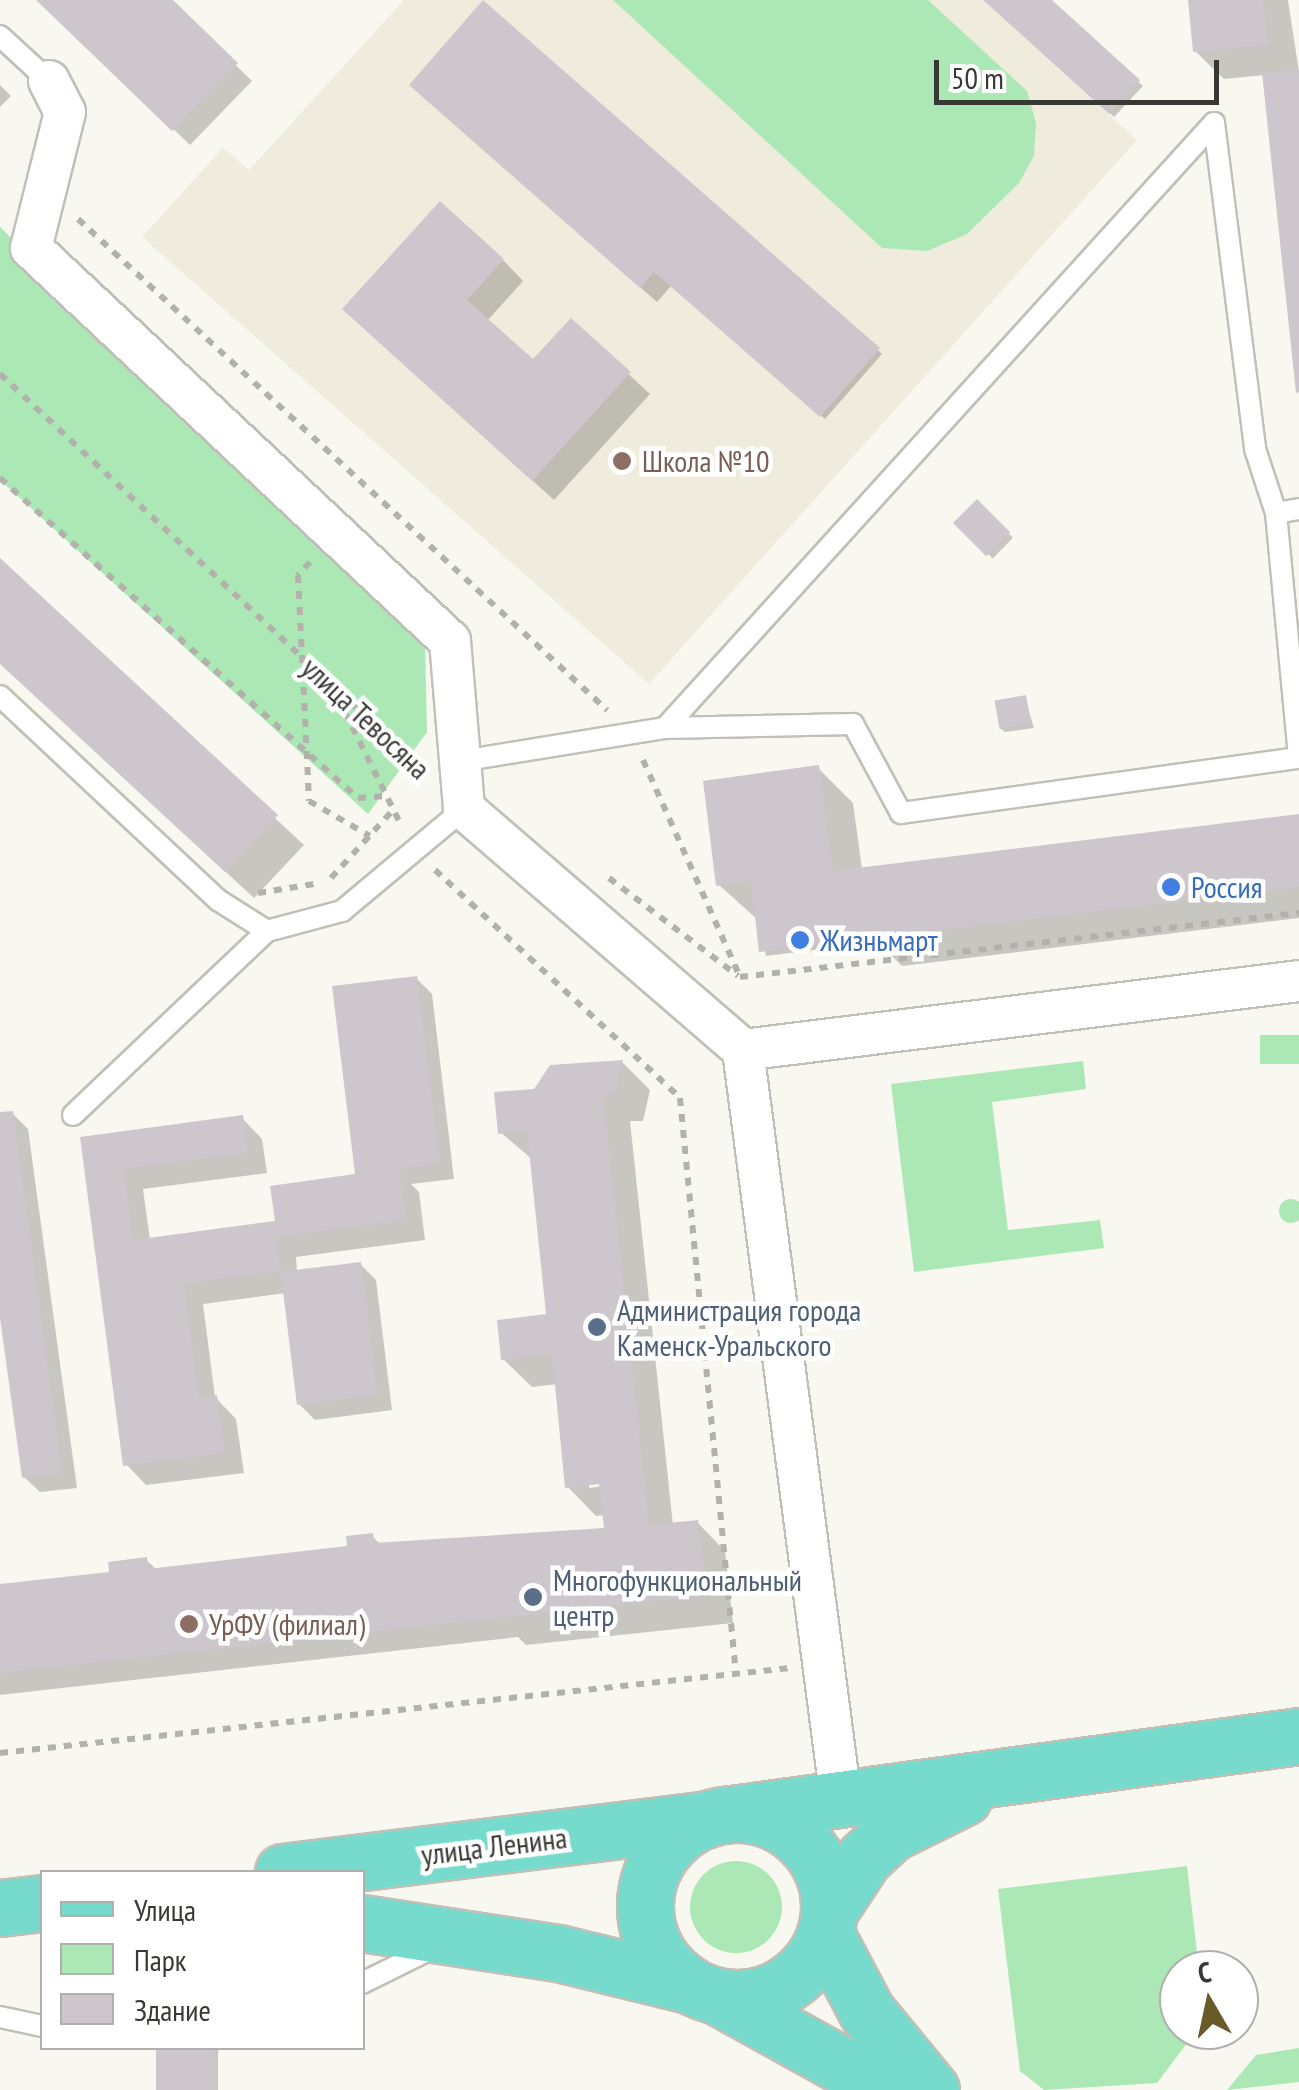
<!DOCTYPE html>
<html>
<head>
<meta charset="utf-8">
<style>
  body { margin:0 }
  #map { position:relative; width:1299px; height:2090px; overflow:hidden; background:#f9f8f0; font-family:"PT Sans Narrow",sans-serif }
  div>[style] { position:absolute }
  .built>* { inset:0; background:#efecde }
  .green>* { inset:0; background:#ace8b6; transform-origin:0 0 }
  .round { border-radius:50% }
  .shadow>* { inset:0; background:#0003; transform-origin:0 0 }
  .building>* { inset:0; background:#cdc7cd; transform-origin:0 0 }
  .path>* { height:6px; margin-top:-3px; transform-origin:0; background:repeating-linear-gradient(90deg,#b2b1ab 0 8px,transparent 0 16px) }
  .roads { filter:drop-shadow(2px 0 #c1c0b8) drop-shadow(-2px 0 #c1c0b8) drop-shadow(0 2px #c1c0b8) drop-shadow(0 -2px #c1c0b8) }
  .lane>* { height:20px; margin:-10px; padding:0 10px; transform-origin:10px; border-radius:10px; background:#fff }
  .street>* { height:40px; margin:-20px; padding:0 20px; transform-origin:20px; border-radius:20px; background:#fff }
  .primary>* { height:55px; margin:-27.5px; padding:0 27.5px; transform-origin:27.5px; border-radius:27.5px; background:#76dacc }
  .primary>.ring { margin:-27.5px; padding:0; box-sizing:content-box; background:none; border:55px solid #76dacc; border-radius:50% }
  .dots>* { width:28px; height:28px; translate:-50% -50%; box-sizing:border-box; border:5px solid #fff; border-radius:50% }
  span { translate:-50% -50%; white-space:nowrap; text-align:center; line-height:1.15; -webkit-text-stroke:9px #fff; paint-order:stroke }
  .education-label { font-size:30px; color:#785e54 }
  .left { translate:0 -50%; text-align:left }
  .street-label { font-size:30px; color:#383835 }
  .shop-label { font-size:30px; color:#366cbe }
  .service-label { font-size:30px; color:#4e5e75 }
  .legend { position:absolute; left:40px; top:1870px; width:325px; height:180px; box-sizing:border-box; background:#fff; border:2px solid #afafae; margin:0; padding:12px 18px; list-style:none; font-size:30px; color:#383835 }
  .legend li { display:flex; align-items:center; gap:20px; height:50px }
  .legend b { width:50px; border:2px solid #afafae }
  .north { position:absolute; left:1159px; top:1950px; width:100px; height:100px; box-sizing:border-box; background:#fff; border:2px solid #afafae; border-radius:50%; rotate:351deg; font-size:28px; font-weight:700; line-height:40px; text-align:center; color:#383835 }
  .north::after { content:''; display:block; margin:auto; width:35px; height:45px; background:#695a28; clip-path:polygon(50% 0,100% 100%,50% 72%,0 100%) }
  .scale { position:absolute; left:934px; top:60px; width:285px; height:45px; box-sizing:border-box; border:5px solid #383835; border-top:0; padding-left:12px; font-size:30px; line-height:35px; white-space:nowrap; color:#383835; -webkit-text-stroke:8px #fff; paint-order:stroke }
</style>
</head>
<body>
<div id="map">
  <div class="built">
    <i style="clip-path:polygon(404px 0,983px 0,1137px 140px,649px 684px,142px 237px,223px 148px,249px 170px)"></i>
  </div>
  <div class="green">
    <i style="clip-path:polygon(613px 0,928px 0,1027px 91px,1036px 123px,1034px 156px,1019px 183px,967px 234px,927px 251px,882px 248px)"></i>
    <i style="clip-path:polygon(0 227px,425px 642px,427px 732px,368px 814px,0 480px)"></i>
    <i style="left:1299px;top:1035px;width:29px;height:39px;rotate:90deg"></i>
    <i style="clip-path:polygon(1083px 1061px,1086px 1089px,992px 1102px,1008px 1230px,1100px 1220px,1104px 1248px,914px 1272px,891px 1084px)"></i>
    <i class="round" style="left:1279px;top:1199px;width:24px;height:24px"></i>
    <i class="round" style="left:690px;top:1861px;width:92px;height:92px"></i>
    <i style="clip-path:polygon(1187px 1866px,1199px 1970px,1179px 1970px,1179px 2030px,1197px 2030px,1157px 2083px,1044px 2090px,1020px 2071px,998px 1889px)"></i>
    <i style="clip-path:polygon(1299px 2048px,1299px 2082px,1227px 2090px,1256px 2055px)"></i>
  </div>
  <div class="shadow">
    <i style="clip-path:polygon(39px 0,169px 0,252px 81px,190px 145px)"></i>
    <i style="clip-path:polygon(986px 0,1049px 0,1143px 86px,1114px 117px)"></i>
    <i style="clip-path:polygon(1191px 0,1288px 0,1299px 72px,1299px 393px,1265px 75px,1224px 79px,1195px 51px)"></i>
    <i style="clip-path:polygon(484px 4px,882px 354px,825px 419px,672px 285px,657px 302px,428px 100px)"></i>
    <i style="clip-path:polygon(0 85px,11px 96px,0 107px)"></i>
    <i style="clip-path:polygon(503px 260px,523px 281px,487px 321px,533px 363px,571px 321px,650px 394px,554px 500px,366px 330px)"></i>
    <i style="left:977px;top:503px;width:50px;height:29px;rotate:44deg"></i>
    <i style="clip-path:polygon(0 562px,304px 845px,254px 898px,0 663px)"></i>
    <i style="clip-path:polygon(1025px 698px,1034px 728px,1005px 732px,1000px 728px)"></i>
    <i style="clip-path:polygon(818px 768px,853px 803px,862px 869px,1299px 816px,1299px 918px,902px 966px,878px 942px,766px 956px,758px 920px,719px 885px)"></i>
    <i style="clip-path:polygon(416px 978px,432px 994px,454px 1179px,411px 1184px,419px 1192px,425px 1240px,296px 1257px,297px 1272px,360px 1264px,376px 1280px,392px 1410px,315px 1420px,299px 1404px,286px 1293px,203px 1304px,215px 1397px,236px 1419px,244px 1473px,146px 1485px,126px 1464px,83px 1139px,242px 1118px,262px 1139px,267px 1173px,143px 1189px,150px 1240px,278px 1223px,365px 1176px)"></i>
    <i style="clip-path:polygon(evenodd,622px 1062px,650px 1090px,643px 1121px,630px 1121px,673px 1525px,697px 1522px,725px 1551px,733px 1623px,526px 1645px,518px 1637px,0 1695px,0 1587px,112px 1574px,146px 1560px,157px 1570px,350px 1548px,372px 1536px,381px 1545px,606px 1530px,605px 1515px,596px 1516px,568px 1487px,558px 1384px,532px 1387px,503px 1359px,549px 1316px,533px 1160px,500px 1132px,536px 1092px,622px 1062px,589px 1483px,612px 1485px,589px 1488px,589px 1483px)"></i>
    <i style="clip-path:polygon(12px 1113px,28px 1129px,77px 1488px,40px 1492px,24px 1477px,0 1299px,0 1115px)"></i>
    <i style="left:158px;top:2048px;width:60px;height:42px"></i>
  </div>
  <div class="building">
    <i style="clip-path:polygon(36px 0,173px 0,238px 63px,172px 131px)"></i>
    <i style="clip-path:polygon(483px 0,880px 348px,820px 417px,654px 272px,640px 288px,409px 85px)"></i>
    <i style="clip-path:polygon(983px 0,1052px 0,1140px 80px,1109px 114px)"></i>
    <i style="clip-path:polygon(1188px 0,1263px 0,1268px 45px,1193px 52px)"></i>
    <i style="clip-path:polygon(1299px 70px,1299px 392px,1296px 393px,1262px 73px)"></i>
    <i style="clip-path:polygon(440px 201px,504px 259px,467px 300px,533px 359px,571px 318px,631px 372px,532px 481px,342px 309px)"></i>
    <i style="left:977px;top:499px;width:47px;height:34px;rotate:45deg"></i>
    <i style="clip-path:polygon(0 558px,278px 815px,225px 872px,0 664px)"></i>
    <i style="left:1026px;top:695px;width:29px;height:32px;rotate:80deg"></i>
    <i style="clip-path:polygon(819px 765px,832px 871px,1299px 814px,1299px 887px,759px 952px,751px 881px,716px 886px,703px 781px)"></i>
    <i style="clip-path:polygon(417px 976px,440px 1164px,399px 1169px,406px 1220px,276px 1237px,281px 1271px,184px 1284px,199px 1398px,217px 1395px,224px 1453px,123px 1466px,80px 1137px,243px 1115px,248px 1153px,124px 1169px,133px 1240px,275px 1221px,270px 1186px,355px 1174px,332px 986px)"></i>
    <i style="clip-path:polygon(623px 1060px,615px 1093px,603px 1094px,649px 1525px,698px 1520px,706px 1595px,0 1673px,0 1584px,109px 1572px,108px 1562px,147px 1557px,148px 1569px,347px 1546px,346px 1536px,373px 1533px,374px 1543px,604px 1528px,599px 1484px,565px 1488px,552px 1354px,501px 1360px,497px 1320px,546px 1314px,527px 1131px,498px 1134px,494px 1092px,534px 1089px,550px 1065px)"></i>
    <i style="clip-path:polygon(13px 1111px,62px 1473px,22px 1478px,0 1318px,0 1112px)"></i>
    <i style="left:361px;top:1262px;width:134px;height:81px;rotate:83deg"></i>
    <i style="left:156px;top:2048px;width:59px;height:42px"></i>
  </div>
  <div class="path">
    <i style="left:78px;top:219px;width:722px;rotate:42.87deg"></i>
    <i style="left:0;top:374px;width:579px;rotate:43.18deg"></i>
    <i style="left:0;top:478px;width:480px;rotate:41.8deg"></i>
    <i style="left:358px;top:798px;width:28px;rotate:-4deg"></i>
    <i style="left:310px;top:562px;width:18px;rotate:133deg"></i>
    <i style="left:298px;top:575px;width:226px;rotate:87.2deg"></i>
    <i style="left:309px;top:801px;width:70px;rotate:29.8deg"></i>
    <i style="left:331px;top:684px;width:157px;rotate:63.6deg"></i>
    <i style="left:643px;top:760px;width:238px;rotate:65.9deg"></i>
    <i style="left:740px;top:977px;width:563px;rotate:-6.53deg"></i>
    <i style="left:435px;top:870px;width:335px;rotate:42.9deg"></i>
    <i style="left:680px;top:1098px;width:579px;rotate:84.45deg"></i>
    <i style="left:331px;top:878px;width:92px;rotate:-47.6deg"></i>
    <i style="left:609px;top:878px;width:162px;rotate:37.2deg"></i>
    <i style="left:258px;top:893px;width:63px;rotate:-9.2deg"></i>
    <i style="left:0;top:1753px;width:794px;rotate:-6.15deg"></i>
  </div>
  <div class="roads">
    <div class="lane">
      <i style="left:0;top:36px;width:67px;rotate:42.6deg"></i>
      <i style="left:1299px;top:509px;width:23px;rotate:170deg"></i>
      <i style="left:1276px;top:513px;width:244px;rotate:84.6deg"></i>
      <i style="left:0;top:696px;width:299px;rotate:43.1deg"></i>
      <i style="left:218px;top:900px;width:58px;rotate:32.3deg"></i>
      <i style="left:665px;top:728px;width:817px;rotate:-47.78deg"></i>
      <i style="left:1214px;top:123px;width:329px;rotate:82.8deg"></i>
      <i style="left:1255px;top:449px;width:67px;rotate:71.8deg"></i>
      <i style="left:461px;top:761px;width:207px;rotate:-9.2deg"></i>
      <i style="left:665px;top:728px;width:188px;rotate:-1.2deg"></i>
      <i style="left:853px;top:724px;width:101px;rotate:61.7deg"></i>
      <i style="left:901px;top:813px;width:402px;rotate:-7.9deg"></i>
      <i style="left:73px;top:1115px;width:267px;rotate:-43.5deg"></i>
      <i style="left:267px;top:931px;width:78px;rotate:-14.9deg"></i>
      <i style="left:342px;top:911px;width:159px;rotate:-39.9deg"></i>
      <i style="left:362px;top:1983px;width:84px;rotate:-26.3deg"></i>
      <i style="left:0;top:2017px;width:43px;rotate:12.1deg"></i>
    </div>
    <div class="street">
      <i style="left:49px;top:81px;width:35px;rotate:63deg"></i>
      <i style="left:65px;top:112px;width:140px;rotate:104deg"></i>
      <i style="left:31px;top:248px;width:574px;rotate:43.17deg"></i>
      <i style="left:450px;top:641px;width:169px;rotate:85.2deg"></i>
      <i style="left:464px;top:809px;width:369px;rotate:40.8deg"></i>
      <i style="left:743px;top:1050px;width:755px;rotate:82.55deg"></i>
      <i style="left:743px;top:1050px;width:560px;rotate:-7.07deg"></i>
    </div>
    <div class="primary">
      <i class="ring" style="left:645px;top:1814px;width:129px;height:129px"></i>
      <i style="left:724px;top:1815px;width:580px;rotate:-7.82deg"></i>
      <i style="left:283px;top:1872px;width:426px;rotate:-7.1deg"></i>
      <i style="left:0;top:1908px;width:42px;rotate:-6.8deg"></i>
      <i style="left:829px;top:1911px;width:64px;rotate:-56.6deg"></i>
      <i style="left:864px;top:1858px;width:37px;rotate:-43deg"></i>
      <i style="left:891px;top:1833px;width:81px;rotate:-26.3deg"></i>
      <i style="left:362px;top:1923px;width:198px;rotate:8.7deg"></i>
      <i style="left:558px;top:1953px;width:135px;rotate:13.7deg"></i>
      <i style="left:825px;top:1933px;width:89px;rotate:62deg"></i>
      <i style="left:867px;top:2012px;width:101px;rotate:50.6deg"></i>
      <i style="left:719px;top:1997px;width:192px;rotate:29deg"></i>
    </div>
  </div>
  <div class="dots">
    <i style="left:622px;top:461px;background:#8d6e63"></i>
    <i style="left:1171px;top:887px;background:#3f7fe0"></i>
    <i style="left:800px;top:940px;background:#3f7fe0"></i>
    <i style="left:597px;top:1327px;background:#5c6f8a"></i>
    <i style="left:533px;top:1597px;background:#5c6f8a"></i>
    <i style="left:189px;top:1624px;background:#8d6e63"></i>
  </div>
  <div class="education-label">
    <span class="left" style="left:642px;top:461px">Школа №10</span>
    <span class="left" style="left:209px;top:1624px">УрФУ (филиал)</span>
  </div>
  <div class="street-label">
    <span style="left:366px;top:718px;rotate:43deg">улица Тевосяна</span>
    <span style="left:494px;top:1846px;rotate:-7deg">улица Ленина</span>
  </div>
  <div class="shop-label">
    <span class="left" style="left:1191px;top:887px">Россия</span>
    <span class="left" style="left:820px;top:940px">Жизньмарт</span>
  </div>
  <div class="service-label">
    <span class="left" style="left:617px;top:1327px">Администрация города<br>Каменск-Уральского</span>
    <span class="left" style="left:553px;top:1597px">Многофункциональный<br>центр</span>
  </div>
  <ul class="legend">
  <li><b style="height:12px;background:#76dacc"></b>Улица</li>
  <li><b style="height:28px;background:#ace8b6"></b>Парк</li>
  <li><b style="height:28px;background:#cdc7cd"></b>Здание</li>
  </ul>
  <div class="north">С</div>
  <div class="scale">50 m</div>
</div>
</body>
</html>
